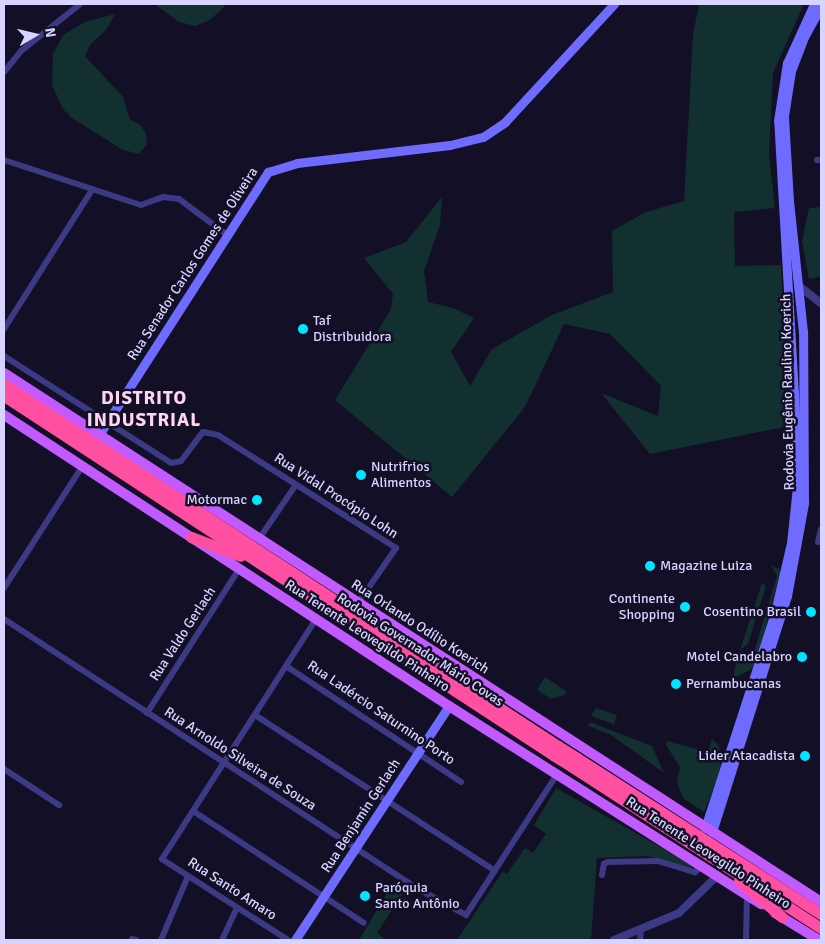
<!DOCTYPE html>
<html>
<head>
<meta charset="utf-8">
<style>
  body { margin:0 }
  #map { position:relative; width:825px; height:944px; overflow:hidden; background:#130f26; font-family:Signika,sans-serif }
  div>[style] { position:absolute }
  .green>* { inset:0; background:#12302f }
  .minor>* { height:6px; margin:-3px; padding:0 3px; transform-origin:3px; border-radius:3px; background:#3d3a85 }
  .tertiary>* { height:8px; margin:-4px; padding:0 4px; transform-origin:4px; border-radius:4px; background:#3d3a85 }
  .secondary>* { height:9px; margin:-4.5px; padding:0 4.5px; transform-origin:4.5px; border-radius:4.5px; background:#6f6bff }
  .primary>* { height:10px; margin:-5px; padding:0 5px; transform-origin:5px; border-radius:5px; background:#c25bff }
  .motorway>* { height:11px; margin:-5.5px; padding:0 5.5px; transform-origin:5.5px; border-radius:5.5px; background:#ff4fa3 }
  .motorway-bridge>* { height:11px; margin:-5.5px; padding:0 5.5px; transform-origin:5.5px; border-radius:5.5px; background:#ff4fa3 }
  .dots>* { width:14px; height:14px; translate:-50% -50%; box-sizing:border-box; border:2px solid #130f26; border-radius:50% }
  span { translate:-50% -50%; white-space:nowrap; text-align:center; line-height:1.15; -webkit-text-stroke:5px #130f26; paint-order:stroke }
  .street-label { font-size:14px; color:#d9d4ff }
  .poi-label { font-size:14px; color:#d9d4ff }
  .left { translate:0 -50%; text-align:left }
  .right { translate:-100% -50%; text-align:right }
  .district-label { font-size:19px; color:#ffd6f0; font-weight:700; letter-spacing:1px }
  .frame { position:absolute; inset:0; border:5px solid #d9d4ff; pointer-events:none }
  .north { position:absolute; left:10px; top:10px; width:50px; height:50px; -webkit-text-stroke:4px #130f26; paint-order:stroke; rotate:81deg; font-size:14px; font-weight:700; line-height:20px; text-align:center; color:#d9d4ff }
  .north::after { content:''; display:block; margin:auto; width:18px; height:22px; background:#d9d4ff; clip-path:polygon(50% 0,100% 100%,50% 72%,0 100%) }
</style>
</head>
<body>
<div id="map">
  <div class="green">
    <i style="clip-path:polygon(154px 4px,227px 4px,210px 20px,195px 26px,179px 22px)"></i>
    <i style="clip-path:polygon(699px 4px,804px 4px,773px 73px,769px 154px,775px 208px,734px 212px,735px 266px,781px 265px,789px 426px,650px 454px,601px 393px,658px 416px,661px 386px,610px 334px,564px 324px,525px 407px,452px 497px,335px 400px,391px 309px,393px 294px,364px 258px,406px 242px,442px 197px,440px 225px,424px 271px,428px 302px,453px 308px,474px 318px,451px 352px,470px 386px,492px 349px,552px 315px,613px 292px,612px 231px,646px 212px,684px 201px,693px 35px)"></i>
    <i style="clip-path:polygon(115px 14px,107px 29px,90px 45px,85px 56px,123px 97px,130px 119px,140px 125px,146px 134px,147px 144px,139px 154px,123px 150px,72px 118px,63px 109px,52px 85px,53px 54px,63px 35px,85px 22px)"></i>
    <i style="clip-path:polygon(821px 207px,821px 276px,809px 279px,802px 241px,809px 208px)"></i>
    <i style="clip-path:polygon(771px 565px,778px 569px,779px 567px,780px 573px,755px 667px,733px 679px,737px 658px,745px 661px,753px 655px,777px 576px)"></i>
    <i style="clip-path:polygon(762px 583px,766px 586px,748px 644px,740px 650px)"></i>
    <i style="clip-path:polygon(545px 677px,567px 692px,564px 695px,551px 699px,537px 690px)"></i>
    <i style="clip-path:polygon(596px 708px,617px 715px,614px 724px,593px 717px,591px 715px)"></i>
    <i style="clip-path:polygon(590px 722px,652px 746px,664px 773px,611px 735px,588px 726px)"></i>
    <i style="clip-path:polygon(712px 739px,719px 746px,721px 770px,704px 812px,683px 798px,677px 782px,680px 767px,666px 745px,667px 741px,708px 752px)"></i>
    <i style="clip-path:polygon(556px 788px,694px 866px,691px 868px,647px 856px,597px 858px,591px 940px,457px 940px,503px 871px,507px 874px,525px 848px,533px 853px,546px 834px,534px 825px)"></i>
    <i style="clip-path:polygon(394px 882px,405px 890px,377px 933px,387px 940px,359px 940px)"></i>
  </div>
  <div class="minor">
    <i style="left:4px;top:72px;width:27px;rotate:-51deg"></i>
    <i style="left:21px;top:51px;width:75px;rotate:-38.5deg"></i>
    <i style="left:4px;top:160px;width:144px;rotate:18.2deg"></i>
    <i style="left:141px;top:205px;width:23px;rotate:-20deg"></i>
    <i style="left:163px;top:197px;width:16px;rotate:7deg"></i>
    <i style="left:179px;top:199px;width:59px;rotate:36.7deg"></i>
    <i style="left:817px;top:160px;width:4px"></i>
    <i style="left:4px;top:329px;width:165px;rotate:-57.7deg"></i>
    <i style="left:4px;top:356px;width:198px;rotate:32.6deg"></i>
    <i style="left:171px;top:463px;width:10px;rotate:-11deg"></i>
    <i style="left:181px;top:461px;width:36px;rotate:-53deg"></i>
    <i style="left:203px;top:432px;width:15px;rotate:11deg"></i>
    <i style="left:218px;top:435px;width:211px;rotate:32.4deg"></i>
    <i style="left:396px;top:548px;width:67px;rotate:124.6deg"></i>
    <i style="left:259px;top:539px;width:64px;rotate:-55.8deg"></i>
    <i style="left:818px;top:542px;width:13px;rotate:-77deg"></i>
    <i style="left:4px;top:588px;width:144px;rotate:-57.2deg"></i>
    <i style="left:4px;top:619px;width:499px;rotate:33.1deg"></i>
    <i style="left:422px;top:891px;width:50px;rotate:28.6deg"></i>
    <i style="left:466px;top:915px;width:169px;rotate:-57.1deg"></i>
    <i style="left:286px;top:666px;width:210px;rotate:33.5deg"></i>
    <i style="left:147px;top:713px;width:171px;rotate:-57.4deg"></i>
    <i style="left:255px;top:715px;width:286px;rotate:33deg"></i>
    <i style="left:4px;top:769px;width:66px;rotate:33.2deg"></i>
    <i style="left:193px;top:811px;width:204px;rotate:33.2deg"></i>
    <i style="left:602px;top:875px;width:11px;rotate:-80deg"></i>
    <i style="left:604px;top:864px;width:4px;rotate:-27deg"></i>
    <i style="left:608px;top:862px;width:50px;rotate:-1.1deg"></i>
    <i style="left:658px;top:861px;width:39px;rotate:17deg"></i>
    <i style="left:695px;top:872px;width:11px;rotate:-41deg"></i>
    <i style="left:132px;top:939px;width:4px;rotate:14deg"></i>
    <i style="left:161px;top:940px;width:69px;rotate:-67.1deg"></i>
    <i style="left:222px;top:940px;width:35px;rotate:-65deg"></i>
    <i style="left:288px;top:940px;width:150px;rotate:-147.3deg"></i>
    <i style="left:162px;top:859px;width:285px;rotate:-57.3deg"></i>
    <i style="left:640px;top:940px;width:12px;rotate:-85deg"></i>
    <i style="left:746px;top:940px;width:44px;rotate:-88.7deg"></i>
  </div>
  <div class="tertiary">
    <i style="left:799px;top:286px;width:28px;rotate:38deg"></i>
    <i style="left:614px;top:940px;width:70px;rotate:-22.6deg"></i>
    <i style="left:679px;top:913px;width:54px;rotate:-44.3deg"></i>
  </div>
  <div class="secondary">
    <i style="left:99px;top:435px;width:313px;rotate:-57.3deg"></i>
    <i style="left:268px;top:172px;width:30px;rotate:-17deg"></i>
    <i style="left:297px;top:163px;width:154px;rotate:-6.7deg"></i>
    <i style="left:450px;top:145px;width:34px;rotate:-14deg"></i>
    <i style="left:483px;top:137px;width:27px;rotate:-34deg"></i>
    <i style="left:505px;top:122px;width:161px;rotate:-47.3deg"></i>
    <i style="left:705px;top:828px;width:223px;rotate:-72deg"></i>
    <i style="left:774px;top:616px;width:75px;rotate:-76.9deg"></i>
    <i style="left:791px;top:543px;width:56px;rotate:-83.9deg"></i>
    <i style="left:797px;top:487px;width:58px;rotate:-91deg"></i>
    <i style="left:796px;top:429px;width:309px;rotate:-93.3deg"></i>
    <i style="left:778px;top:121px;width:59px;rotate:-81.2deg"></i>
    <i style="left:787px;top:63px;width:65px;rotate:-65.4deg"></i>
    <i style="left:712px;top:832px;width:248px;rotate:-72.4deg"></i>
    <i style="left:787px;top:596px;width:95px;rotate:-79.6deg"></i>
    <i style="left:804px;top:503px;width:171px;rotate:-90.3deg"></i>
    <i style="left:803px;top:332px;width:132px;rotate:-96.1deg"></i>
    <i style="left:789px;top:201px;width:85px;rotate:-93.4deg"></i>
    <i style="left:784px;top:116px;width:46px;rotate:-81.2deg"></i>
    <i style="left:791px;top:71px;width:36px;rotate:-69deg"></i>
    <i style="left:804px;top:37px;width:35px;rotate:-61deg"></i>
    <i style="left:295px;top:940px;width:280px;rotate:-56.7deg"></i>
  </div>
  <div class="primary">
    <i style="left:4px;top:373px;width:973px;rotate:32.92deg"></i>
    <i style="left:4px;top:415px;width:532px;rotate:33.18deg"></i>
    <i style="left:449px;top:706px;width:370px;rotate:32.4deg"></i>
    <i style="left:775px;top:913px;width:52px;rotate:31.5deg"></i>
  </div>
  <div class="motorway">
    <i style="left:4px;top:384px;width:662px;rotate:33.16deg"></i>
    <i style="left:4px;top:396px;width:656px;rotate:33.18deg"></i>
    <i style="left:191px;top:537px;width:53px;rotate:20.8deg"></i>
    <i style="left:577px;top:758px;width:290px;rotate:32.6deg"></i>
    <i style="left:572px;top:767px;width:297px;rotate:32.9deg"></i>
    <i style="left:739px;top:881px;width:56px;rotate:39.9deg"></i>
  </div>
  <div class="motorway-bridge">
    <i style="left:558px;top:746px;width:22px;rotate:32deg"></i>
    <i style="left:553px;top:755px;width:22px;rotate:32deg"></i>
  </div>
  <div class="dots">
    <i style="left:303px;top:329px;background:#00e5ff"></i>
    <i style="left:361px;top:475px;background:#00e5ff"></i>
    <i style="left:257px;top:500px;background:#00e5ff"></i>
    <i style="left:650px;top:566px;background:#00e5ff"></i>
    <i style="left:685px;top:607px;background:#00e5ff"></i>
    <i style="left:811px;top:612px;background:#00e5ff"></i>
    <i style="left:802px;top:657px;background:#00e5ff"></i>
    <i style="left:676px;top:684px;background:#00e5ff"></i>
    <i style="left:805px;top:756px;background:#00e5ff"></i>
    <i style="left:365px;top:896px;background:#00e5ff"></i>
  </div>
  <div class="street-label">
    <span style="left:193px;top:264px;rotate:-57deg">Rua Senador Carlos Gomes de Oliveira</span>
    <span style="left:788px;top:392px;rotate:-91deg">Rodovia Eugênio Raulino Koerich</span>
    <span style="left:336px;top:496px;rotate:33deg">Rua Vidal Procópio Lohn</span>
    <span style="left:420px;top:627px;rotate:33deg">Rua Orlando Odílio Koerich</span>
    <span style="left:183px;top:634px;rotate:-57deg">Rua Valdo Gerlach</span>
    <span style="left:367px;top:636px;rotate:33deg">Rua Tenente Leovegildo Pinheiro</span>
    <span style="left:420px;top:650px;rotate:33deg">Rodovia Governador Mário Covas</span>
    <span style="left:381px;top:713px;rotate:34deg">Rua Ladércio Saturnino Porto</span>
    <span style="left:240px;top:759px;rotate:33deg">Rua Arnoldo Silveira de Souza</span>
    <span style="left:361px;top:816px;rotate:-57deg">Rua Benjamin Gerlach</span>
    <span style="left:708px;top:853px;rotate:33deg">Rua Tenente Leovegildo Pinheiro</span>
    <span style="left:232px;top:889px;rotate:33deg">Rua Santo Amaro</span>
  </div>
  <div class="poi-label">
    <span class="left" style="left:313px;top:329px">Taf<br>Distribuidora</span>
    <span class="left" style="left:371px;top:475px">Nutrifrios<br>Alimentos</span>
    <span class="right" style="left:247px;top:500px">Motormac</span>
    <span class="left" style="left:660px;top:566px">Magazine Luiza</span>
    <span class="right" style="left:675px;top:607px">Continente<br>Shopping</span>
    <span class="right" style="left:801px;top:612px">Cosentino Brasil</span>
    <span class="right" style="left:792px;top:657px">Motel Candelabro</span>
    <span class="left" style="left:686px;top:684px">Pernambucanas</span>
    <span class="right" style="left:795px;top:756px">Lider Atacadista</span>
    <span class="left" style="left:375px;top:896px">Paróquia<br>Santo Antônio</span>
  </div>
  <div class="district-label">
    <span style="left:144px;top:410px">DISTRITO<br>INDUSTRIAL</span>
  </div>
  <div class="frame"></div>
  <div class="north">N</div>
</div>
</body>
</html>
